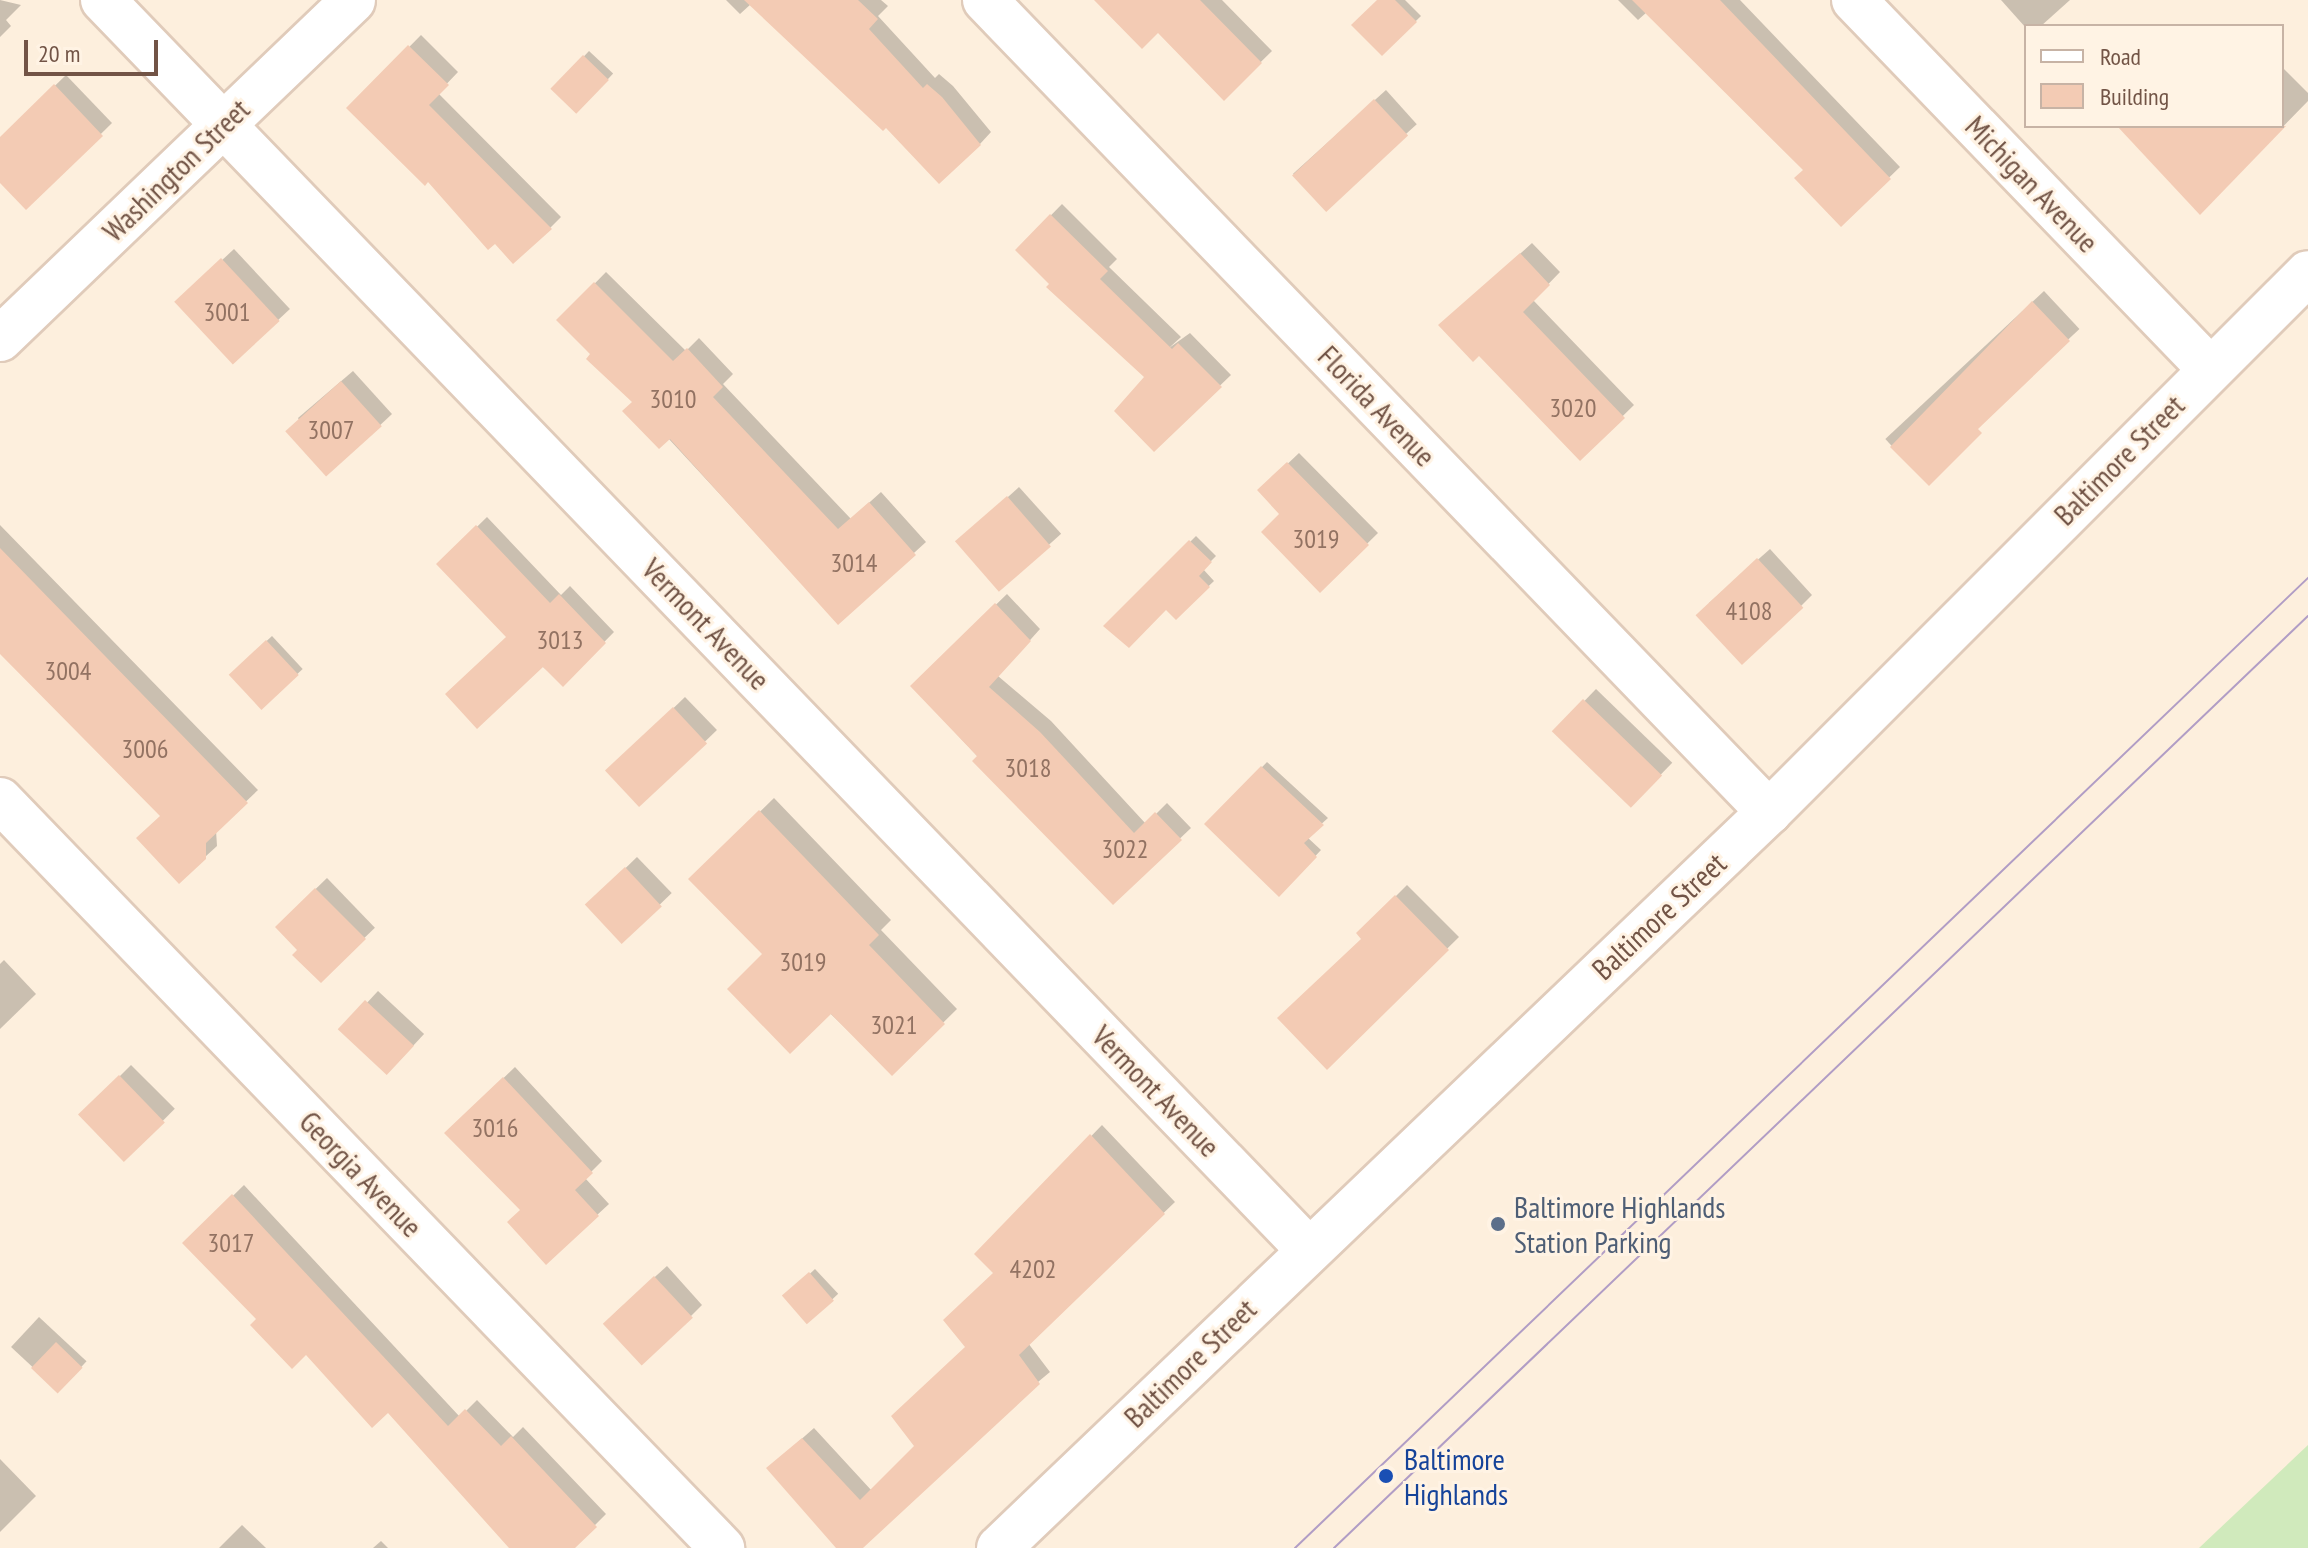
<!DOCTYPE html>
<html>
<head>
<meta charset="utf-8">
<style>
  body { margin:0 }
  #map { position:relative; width:2308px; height:1548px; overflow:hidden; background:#fdefdd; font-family:"PT Sans Narrow",sans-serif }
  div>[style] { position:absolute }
  .green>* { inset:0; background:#d0eabc }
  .shadow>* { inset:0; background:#0003; transform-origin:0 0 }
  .building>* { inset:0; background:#f3cbb4; transform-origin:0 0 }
  .roads { filter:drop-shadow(2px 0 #e0cbba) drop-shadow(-2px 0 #e0cbba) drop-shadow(0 2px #e0cbba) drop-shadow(0 -2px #e0cbba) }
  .minor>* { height:44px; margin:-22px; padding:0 22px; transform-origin:22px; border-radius:22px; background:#fff }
  .tram>* { height:2px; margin:-1px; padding:0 1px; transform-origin:1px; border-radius:1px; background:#b19dc5 }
  .dots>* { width:22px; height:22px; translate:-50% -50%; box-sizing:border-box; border:4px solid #fff3e4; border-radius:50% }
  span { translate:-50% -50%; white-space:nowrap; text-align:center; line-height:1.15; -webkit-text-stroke:6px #fff3e4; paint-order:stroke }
  .number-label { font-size:26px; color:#927262 }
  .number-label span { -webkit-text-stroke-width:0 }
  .street-label { font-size:30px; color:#725446 }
  .service-label { font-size:30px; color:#4e5e75 }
  .left { translate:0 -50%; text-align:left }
  .transit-label { font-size:30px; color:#164399 }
  .legend { position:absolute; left:2024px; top:24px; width:260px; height:104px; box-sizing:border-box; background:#fff3e4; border:2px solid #c7b3a5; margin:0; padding:10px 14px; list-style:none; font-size:24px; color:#725446 }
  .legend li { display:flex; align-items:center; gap:16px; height:40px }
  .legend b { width:40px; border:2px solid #c7b3a5 }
  .scale { position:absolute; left:24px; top:40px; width:134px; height:36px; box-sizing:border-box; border:4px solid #725446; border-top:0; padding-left:10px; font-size:24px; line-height:28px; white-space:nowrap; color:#725446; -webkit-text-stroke:6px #fff3e4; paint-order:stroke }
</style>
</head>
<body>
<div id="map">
  <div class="green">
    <i style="clip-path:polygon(2308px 1445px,2308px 1548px,2199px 1548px)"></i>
  </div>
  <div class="shadow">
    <i style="clip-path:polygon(0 0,21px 5px,6px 20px,11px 26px,0 37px)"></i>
    <i style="clip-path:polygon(726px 0,881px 0,888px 6px,878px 16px,935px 78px,939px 74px,953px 86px,991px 132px,980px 144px,886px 125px,751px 4px,740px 14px)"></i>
    <i style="clip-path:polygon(1097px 0,1222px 0,1272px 51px,1224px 98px,1158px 30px)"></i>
    <i style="clip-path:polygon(1380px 0,1405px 0,1421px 16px,1382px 54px)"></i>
    <i style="clip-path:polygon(1618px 0,1740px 0,1900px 167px,1841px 224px,1806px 170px,1647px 12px,1638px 20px)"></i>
    <i style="clip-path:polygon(2001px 0,2070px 0,2041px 26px,2026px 28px)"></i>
    <i style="clip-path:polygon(421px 35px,458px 72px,438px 93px,561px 217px,550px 228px,495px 241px,349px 108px)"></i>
    <i style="left:589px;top:51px;width:33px;height:52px;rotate:43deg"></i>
    <i style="clip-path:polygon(2282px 67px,2308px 93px,2308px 101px,2200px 212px,2153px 126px,2282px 126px)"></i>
    <i style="clip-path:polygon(66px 75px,112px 123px,26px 208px,0 181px,0 139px)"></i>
    <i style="left:1386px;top:90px;width:46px;height:125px;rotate:48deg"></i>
    <i style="clip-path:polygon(1062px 204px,1117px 259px,1109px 267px,1181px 337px,1169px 348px,1190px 333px,1231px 375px,1154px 449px,1147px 376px,1017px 250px)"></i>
    <i style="clip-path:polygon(1532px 243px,1560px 272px,1533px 300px,1634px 405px,1580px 458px,1479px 353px,1441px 325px)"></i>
    <i style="left:234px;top:249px;width:82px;height:78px;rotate:47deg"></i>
    <i style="clip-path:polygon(606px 272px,686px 351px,699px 338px,733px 374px,723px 384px,851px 519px,881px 492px,926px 542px,838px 622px,559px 320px)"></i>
    <i style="left:2044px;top:291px;width:52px;height:217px;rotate:47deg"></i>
    <i style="clip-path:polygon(353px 371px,392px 414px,328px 474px,298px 418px)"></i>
    <i style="clip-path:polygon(1299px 453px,1378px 533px,1320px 590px,1281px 514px,1260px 490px)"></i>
    <i style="left:1019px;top:487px;width:63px;height:81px;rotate:48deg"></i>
    <i style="clip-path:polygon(487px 517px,561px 595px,570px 586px,614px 632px,563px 684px,508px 637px,439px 564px)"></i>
    <i style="clip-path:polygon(0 525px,258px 790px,216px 830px,217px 846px,205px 857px,0 647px)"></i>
    <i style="clip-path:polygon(1196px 536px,1216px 556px,1203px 569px,1214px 581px,1176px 617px,1166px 607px,1106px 626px)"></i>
    <i style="clip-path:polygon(1770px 549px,1812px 595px,1801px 606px,1709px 603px)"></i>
    <i style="clip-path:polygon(1007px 594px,1040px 629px,998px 676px,1051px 721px,1146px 824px,1167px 803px,1191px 828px,1113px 902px,912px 686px)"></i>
    <i style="left:272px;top:636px;width:45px;height:56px;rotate:47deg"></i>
    <i style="left:1596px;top:689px;width:106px;height:59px;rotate:44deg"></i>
    <i style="left:685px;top:697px;width:46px;height:106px;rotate:46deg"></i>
    <i style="clip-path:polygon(1267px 762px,1328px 818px,1307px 837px,1321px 850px,1279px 895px,1207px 824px)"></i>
    <i style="clip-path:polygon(774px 798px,891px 920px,881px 930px,957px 1009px,892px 1073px,691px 879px)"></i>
    <i style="left:637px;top:857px;width:50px;height:69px;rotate:46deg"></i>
    <i style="left:327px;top:878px;width:69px;height:69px;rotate:46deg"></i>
    <i style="clip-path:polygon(1407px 885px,1459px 937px,1327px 1067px,1364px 938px,1359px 933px)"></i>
    <i style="clip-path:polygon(4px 960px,36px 994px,0 1029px,0 964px)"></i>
    <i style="left:378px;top:991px;width:63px;height:53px;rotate:43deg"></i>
    <i style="left:131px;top:1065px;width:62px;height:71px;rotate:45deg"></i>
    <i style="clip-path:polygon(515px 1067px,602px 1161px,585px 1178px,609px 1204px,546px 1262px,522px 1210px,447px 1133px)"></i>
    <i style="clip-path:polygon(1102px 1125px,1175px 1202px,1028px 1343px,1050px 1372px,839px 1548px,780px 1458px,814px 1428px,872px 1491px,916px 1446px,967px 1347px,995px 1272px,977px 1254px)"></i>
    <i style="clip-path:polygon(244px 1185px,460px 1417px,477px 1400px,513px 1437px,523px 1427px,606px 1514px,572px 1548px,512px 1548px,388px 1410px,259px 1319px,185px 1243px)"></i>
    <i style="clip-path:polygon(667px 1266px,702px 1305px,691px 1316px,616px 1312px)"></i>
    <i style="left:815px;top:1269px;width:34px;height:40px;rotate:47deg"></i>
    <i style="left:39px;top:1317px;width:65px;height:41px;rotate:43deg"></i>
    <i style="clip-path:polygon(0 1459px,36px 1496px,0 1532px)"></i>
    <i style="clip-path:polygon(242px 1525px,266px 1548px,219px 1548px)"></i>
    <i style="clip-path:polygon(381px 1541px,388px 1548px,373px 1548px)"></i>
  </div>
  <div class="building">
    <i style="clip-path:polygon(744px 0,858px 0,878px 19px,869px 29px,923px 88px,927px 84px,942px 97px,981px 145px,939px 184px,886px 128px,883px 131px)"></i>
    <i style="clip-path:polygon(1094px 0,1200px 0,1262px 63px,1224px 101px,1158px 33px,1142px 49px)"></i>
    <i style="clip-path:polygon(1377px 0,1395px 0,1417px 22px,1382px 56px,1351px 25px)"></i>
    <i style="clip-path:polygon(1632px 0,1720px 0,1891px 179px,1841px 227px,1794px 178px,1803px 170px)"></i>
    <i style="clip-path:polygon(408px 45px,449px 85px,429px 105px,552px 229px,513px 264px,495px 244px,488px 250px,428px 182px,425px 186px,346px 108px)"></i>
    <i style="left:583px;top:55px;width:36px;height:47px;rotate:44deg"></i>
    <i style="clip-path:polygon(54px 84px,103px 136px,26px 210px,0 183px,0 137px)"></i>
    <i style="left:1374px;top:99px;width:50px;height:112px;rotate:47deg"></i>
    <i style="clip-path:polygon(2117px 126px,2286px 126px,2200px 215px)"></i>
    <i style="clip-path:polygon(1050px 214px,1108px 271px,1100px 279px,1172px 349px,1178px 343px,1222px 387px,1154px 452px,1114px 411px,1144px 377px,1046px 287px,1049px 284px,1015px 250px)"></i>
    <i style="clip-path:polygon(1520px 253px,1550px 285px,1523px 312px,1625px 418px,1580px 461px,1479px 356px,1473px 362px,1438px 325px)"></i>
    <i style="left:221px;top:258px;width:86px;height:64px;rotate:47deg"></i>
    <i style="clip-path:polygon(594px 282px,673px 361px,687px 348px,723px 387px,713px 397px,838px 529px,869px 502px,916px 555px,838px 625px,670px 439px,659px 449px,622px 411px,632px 402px,586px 359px,590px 354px,556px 320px)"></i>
    <i style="clip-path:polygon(2032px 301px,2070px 341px,1978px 429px,1982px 433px,1929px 486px,1890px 447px)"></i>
    <i style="left:341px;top:381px;width:61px;height:75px;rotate:48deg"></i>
    <i style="clip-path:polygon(1287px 462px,1369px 545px,1320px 593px,1261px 532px,1279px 514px,1257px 490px)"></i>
    <i style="left:1007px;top:496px;width:67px;height:69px;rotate:49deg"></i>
    <i style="clip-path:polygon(476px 525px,550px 603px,559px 594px,606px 643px,563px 687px,543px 667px,477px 729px,445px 694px,506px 637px,436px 564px)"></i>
    <i style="clip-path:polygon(1189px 540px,1212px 562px,1199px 576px,1210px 587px,1176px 620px,1166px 610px,1129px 648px,1103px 626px)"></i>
    <i style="clip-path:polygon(0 548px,248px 803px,206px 843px,206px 859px,179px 884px,136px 838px,160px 816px,0 654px)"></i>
    <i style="left:1757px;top:558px;width:68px;height:84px;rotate:47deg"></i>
    <i style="clip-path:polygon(995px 603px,1031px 641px,989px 687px,1040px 732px,1134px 833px,1155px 812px,1182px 840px,1113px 905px,972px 761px,977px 756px,910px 686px)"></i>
    <i style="left:266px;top:640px;width:48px;height:51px;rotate:47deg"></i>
    <i style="left:1583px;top:699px;width:110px;height:45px;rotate:44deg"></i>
    <i style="left:673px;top:707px;width:50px;height:93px;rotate:47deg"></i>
    <i style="clip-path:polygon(1261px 766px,1324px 825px,1304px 843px,1317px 857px,1279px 897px,1204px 824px)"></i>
    <i style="clip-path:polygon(759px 810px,879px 935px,869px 945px,945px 1024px,892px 1076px,831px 1014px,790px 1054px,727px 989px,762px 954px,688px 879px)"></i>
    <i style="left:625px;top:867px;width:54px;height:55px;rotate:47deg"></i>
    <i style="clip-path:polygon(315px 888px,366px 939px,321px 983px,292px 955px,297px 950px,275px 927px)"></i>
    <i style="clip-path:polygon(1395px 895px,1449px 950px,1327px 1070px,1277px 1018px,1361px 939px,1356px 933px)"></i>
    <i style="left:365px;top:1000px;width:67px;height:40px;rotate:43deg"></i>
    <i style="left:119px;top:1075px;width:66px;height:57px;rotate:46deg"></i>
    <i style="clip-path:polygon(503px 1077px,593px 1173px,575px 1190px,599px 1216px,546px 1265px,507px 1222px,520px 1210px,444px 1133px)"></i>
    <i style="clip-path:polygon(1090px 1134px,1165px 1214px,1019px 1355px,1040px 1384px,863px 1548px,836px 1548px,766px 1468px,802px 1438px,860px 1500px,914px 1446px,891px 1416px,965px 1347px,943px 1320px,993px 1273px,974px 1254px)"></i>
    <i style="clip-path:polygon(232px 1194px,448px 1426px,465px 1409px,501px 1446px,511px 1436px,597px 1527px,575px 1548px,509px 1548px,388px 1413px,372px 1428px,306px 1355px,292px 1369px,250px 1325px,256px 1319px,182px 1243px)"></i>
    <i style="left:809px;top:1272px;width:38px;height:36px;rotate:49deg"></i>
    <i style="left:654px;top:1276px;width:57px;height:70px;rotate:47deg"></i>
    <i style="left:56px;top:1342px;width:37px;height:36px;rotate:44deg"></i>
  </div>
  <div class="roads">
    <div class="minor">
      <i style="left:103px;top:0;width:1736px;rotate:46.03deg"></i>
      <i style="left:985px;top:0;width:1129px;rotate:46.01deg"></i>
      <i style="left:1854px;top:0;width:513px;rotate:46.03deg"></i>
      <i style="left:0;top:339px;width:489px;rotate:-43.8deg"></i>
      <i style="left:0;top:800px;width:1040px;rotate:46.01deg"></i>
      <i style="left:999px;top:1548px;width:1065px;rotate:-43.71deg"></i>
      <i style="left:1769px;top:812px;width:762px;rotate:-45deg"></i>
    </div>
  </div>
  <div class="tram">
    <i style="left:1295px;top:1548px;width:1403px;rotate:-43.76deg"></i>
    <i style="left:1334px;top:1548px;width:1348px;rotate:-43.74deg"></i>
  </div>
  <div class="dots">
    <i style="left:1498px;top:1224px;background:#5c6f8a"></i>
    <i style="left:1386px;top:1476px;background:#1a4fb4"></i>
  </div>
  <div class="number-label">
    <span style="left:227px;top:312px">3001</span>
    <span style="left:673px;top:399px">3010</span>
    <span style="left:1573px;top:408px">3020</span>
    <span style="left:331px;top:430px">3007</span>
    <span style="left:1316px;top:539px">3019</span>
    <span style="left:854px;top:563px">3014</span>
    <span style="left:1749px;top:611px">4108</span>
    <span style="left:560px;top:640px">3013</span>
    <span style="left:68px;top:671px">3004</span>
    <span style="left:145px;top:749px">3006</span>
    <span style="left:1028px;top:768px">3018</span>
    <span style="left:1125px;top:849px">3022</span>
    <span style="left:803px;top:962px">3019</span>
    <span style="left:894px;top:1025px">3021</span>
    <span style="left:495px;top:1128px">3016</span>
    <span style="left:231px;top:1243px">3017</span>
    <span style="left:1033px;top:1269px">4202</span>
  </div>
  <div class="street-label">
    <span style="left:176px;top:170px;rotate:-44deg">Washington Street</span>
    <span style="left:2032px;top:184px;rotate:46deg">Michigan Avenue</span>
    <span style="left:1377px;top:406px;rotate:46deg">Florida Avenue</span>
    <span style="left:2119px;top:460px;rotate:-45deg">Baltimore Street</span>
    <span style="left:706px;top:624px;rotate:46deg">Vermont Avenue</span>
    <span style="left:1659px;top:916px;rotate:-43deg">Baltimore Street</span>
    <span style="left:1156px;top:1091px;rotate:46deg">Vermont Avenue</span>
    <span style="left:361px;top:1174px;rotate:46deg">Georgia Avenue</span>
    <span style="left:1190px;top:1363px;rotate:-44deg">Baltimore Street</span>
  </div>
  <div class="service-label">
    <span class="left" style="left:1514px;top:1224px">Baltimore Highlands<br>Station Parking</span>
  </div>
  <div class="transit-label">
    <span class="left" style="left:1404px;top:1476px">Baltimore<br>Highlands</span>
  </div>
  <ul class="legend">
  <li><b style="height:10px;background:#fff"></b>Road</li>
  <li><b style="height:22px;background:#f3cbb4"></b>Building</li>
  </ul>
  <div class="scale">20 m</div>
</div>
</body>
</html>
